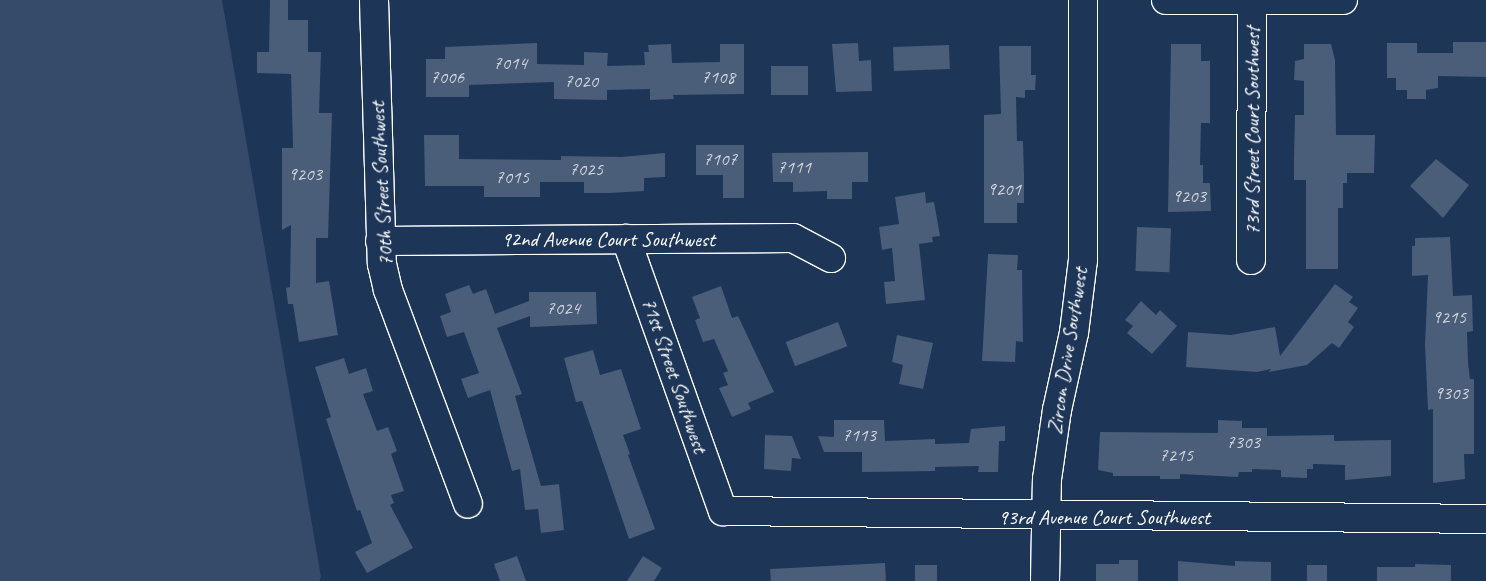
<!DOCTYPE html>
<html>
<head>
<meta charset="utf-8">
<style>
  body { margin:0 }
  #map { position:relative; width:1486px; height:581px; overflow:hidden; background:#1d3557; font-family:Caveat,sans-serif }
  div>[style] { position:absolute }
  .green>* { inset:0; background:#364b69 }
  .building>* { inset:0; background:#4a5d79; transform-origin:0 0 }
  .roads { filter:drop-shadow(1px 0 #fff) drop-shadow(-1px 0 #fff) drop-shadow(0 1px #fff) drop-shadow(0 -1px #fff) }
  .minor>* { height:28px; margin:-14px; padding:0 14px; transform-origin:14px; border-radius:14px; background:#1d3557 }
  span { translate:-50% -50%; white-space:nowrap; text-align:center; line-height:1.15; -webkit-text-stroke:4.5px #1d3557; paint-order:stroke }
  .number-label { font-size:19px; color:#d2d6de }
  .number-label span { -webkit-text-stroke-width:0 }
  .street-label { font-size:21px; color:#fff }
</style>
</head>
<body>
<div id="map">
  <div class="green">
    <i style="clip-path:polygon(0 0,222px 0,321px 577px,319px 581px,0 581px)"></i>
  </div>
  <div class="building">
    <i style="clip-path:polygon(270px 0,288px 0,288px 20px,308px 20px,308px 52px,321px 52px,319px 113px,332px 113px,328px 238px,316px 238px,316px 283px,329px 281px,338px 335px,299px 342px,293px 304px,288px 304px,286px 288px,290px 287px,291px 225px,282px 230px,282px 148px,293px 148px,291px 74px,257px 73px,257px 52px,269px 52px)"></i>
    <i style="clip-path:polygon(1453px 42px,1486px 42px,1486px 77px,1438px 76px,1438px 88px,1426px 90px,1426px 99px,1407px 99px,1407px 90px,1396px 90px,1396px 78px,1387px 78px,1387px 43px,1417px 43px,1417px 53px,1453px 53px)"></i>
    <i style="clip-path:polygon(537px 43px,537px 64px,584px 65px,584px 52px,608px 53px,607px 66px,645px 65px,644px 52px,649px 52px,648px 45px,671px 44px,672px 63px,720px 62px,720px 44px,744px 44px,744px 94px,673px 95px,674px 99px,650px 100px,650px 89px,607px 90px,607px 100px,554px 99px,554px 82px,469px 85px,469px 97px,426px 97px,426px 59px,445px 59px,445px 47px)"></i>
    <i style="clip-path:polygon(858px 43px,859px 61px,871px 60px,872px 91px,836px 92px,832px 44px)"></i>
    <i style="clip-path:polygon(1171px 44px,1201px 44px,1201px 61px,1210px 61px,1210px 123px,1201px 123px,1200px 165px,1203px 165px,1203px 183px,1210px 183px,1211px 211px,1168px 212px)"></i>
    <i style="clip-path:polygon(1304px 44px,1331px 44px,1335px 60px,1336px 135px,1375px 135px,1374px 173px,1347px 173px,1347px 183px,1343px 183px,1343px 208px,1338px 208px,1338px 269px,1306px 269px,1306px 180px,1294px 180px,1294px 160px,1295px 115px,1304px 115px,1304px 81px,1294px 80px,1295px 61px,1304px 59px)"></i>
    <i style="left:949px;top:45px;width:24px;height:56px;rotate:88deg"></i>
    <i style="clip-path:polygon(999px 46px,1031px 46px,1031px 75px,1036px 75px,1035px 90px,1025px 90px,1025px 98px,1016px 97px,1017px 141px,1023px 141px,1024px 176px,1024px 203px,1017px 203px,1017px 223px,984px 223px,984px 115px,1001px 114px)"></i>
    <i style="left:771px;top:66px;width:37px;height:29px"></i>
    <i style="clip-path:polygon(424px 135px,459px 135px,459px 159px,561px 160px,561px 156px,621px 157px,665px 153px,665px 177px,644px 178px,644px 191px,610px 193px,584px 193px,584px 182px,540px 182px,540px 197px,484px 197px,484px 186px,425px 186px)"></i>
    <i style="clip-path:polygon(696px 145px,744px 145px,744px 198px,723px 198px,723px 175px,696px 175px)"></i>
    <i style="clip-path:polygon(868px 152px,868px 182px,852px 182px,852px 199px,827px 199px,827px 191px,793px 192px,793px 182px,773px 182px,772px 153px)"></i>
    <i style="clip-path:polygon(1436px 159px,1469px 185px,1443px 218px,1410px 186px)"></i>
    <i style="clip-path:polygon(925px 192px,926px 203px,934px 202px,940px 236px,932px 237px,933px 242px,919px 244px,925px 300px,886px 304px,884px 282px,895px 281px,892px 248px,882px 250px,879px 227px,899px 224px,895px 197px)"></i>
    <i style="left:1137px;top:227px;width:34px;height:44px;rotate:2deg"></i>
    <i style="clip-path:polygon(1450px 237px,1453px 296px,1472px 295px,1473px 331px,1467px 332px,1468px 363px,1470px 379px,1474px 379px,1474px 454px,1464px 454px,1465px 479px,1433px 483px,1433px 409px,1428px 410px,1425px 345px,1428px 275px,1412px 276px,1412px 246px,1415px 246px,1415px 238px)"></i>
    <i style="clip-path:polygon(988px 254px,1018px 255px,1017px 270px,1022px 270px,1023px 342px,1016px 341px,1015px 362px,982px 361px)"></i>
    <i style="clip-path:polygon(1335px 284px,1353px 297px,1349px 302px,1358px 308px,1348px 322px,1354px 327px,1339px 348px,1332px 343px,1307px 365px,1269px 372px,1271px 369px,1257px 372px,1186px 367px,1188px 332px,1231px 335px,1275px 327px,1280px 356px)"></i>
    <i style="clip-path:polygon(469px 285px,473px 294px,486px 289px,495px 314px,529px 301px,529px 292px,596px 292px,597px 324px,530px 327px,530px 316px,497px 328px,522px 394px,515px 396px,541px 486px,559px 484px,564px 530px,541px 533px,538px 509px,525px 510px,520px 469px,512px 471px,490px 390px,468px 398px,461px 379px,479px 373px,464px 332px,447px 337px,440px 316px,451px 312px,445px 294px)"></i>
    <i style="clip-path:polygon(721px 286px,732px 318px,738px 316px,774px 392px,748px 403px,751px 409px,732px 417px,719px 388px,728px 385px,723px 373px,728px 371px,714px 339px,703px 342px,695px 320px,700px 318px,692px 297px)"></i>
    <i style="clip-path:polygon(1141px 301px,1156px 315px,1160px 310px,1177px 326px,1152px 354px,1127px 333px,1133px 326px,1125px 320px)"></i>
    <i style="left:838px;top:322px;width:26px;height:56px;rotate:69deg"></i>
    <i style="clip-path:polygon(897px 335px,933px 343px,923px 389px,899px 384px,903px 365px,892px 362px)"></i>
    <i style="clip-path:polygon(593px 350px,600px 375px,621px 369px,641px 429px,623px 435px,630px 454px,628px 455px,655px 529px,629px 539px,582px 401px,576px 402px,564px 358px)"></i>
    <i style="clip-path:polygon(344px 358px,349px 374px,366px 368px,373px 391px,363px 394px,377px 431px,388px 427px,397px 451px,391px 454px,404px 491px,391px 495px,394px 503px,390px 505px,413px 548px,367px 573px,355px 552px,372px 543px,360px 510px,357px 511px,326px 419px,331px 417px,315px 367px)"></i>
    <i style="clip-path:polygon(834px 420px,884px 420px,885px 441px,935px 439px,935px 444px,969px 443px,971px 429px,1005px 426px,1005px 441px,999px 441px,998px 472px,978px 472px,979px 466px,935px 467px,935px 471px,862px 472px,862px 452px,824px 452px,818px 436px,834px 437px)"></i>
    <i style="clip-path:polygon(1218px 420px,1242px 421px,1242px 428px,1267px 428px,1267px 436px,1334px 435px,1334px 441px,1391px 440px,1391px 476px,1345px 480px,1345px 465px,1313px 464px,1313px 469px,1307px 469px,1307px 478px,1281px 477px,1281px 470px,1252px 469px,1252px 472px,1239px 472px,1238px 477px,1180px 474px,1180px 479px,1160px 479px,1160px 476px,1113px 476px,1113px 473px,1098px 470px,1100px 432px,1218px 433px)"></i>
    <i style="clip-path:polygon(765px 435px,792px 436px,801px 459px,792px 458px,791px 471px,764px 469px)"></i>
    <i style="clip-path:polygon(517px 556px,526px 581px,500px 581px,494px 564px)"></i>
    <i style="clip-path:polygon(643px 556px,662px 568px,654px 581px,627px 581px)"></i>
    <i style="clip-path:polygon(1119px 560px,1138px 560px,1138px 581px,1096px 581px,1096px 564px,1119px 564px)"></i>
    <i style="clip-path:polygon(1178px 561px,1235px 566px,1235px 561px,1271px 562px,1271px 581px,1178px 581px)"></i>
    <i style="left:885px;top:563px;width:18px;height:115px;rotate:87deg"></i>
    <i style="clip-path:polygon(1415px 564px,1451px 565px,1451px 581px,1377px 581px,1377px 567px,1415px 567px)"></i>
    <i style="left:915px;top:565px;width:22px;height:16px"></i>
    <i style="left:1307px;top:565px;width:20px;height:16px"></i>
  </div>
  <div class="roads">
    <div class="minor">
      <i style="left:374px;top:0;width:264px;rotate:88.3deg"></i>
      <i style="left:382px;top:264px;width:27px;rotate:77deg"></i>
      <i style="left:388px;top:290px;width:228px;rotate:69.5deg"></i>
      <i style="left:1166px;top:0;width:177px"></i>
      <i style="left:626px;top:239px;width:289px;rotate:70.4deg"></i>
      <i style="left:723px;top:511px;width:763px;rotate:0.6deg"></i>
      <i style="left:380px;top:241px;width:413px;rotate:-0.4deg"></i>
      <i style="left:793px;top:238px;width:43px;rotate:27.8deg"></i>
      <i style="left:1251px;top:260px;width:258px;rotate:-89.8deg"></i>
      <i style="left:1045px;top:581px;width:102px;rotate:-88.9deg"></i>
      <i style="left:1047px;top:479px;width:70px;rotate:-81.8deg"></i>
      <i style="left:1057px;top:410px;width:79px;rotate:-77.6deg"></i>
      <i style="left:1074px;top:333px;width:74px;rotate:-83deg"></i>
      <i style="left:1083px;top:260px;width:260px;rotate:-90deg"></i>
    </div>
  </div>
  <div class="number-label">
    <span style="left:510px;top:64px">7014</span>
    <span style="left:447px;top:78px">7006</span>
    <span style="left:718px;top:78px">7108</span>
    <span style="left:581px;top:82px">7020</span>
    <span style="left:720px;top:160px">7107</span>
    <span style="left:794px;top:168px">7111</span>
    <span style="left:586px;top:170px">7025</span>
    <span style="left:305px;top:175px">9203</span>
    <span style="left:512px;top:178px">7015</span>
    <span style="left:1004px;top:190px">9201</span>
    <span style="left:1189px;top:197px">9203</span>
    <span style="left:563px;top:309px">7024</span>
    <span style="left:1449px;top:318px">9215</span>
    <span style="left:1451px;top:394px">9303</span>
    <span style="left:859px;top:436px">7113</span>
    <span style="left:1243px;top:443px">7303</span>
    <span style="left:1176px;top:456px">7215</span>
  </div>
  <div class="street-label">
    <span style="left:1252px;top:131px;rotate:-90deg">73rd Street Court Southwest</span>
    <span style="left:381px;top:184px;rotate:-93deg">70th Street Southwest</span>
    <span style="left:608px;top:239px">92nd Avenue Court Southwest</span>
    <span style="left:1067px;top:351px;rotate:-81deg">Zircon Drive Southwest</span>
    <span style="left:675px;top:375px;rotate:71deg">71st Street Southwest</span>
    <span style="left:1104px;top:517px">93rd Avenue Court Southwest</span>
  </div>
</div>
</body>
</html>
